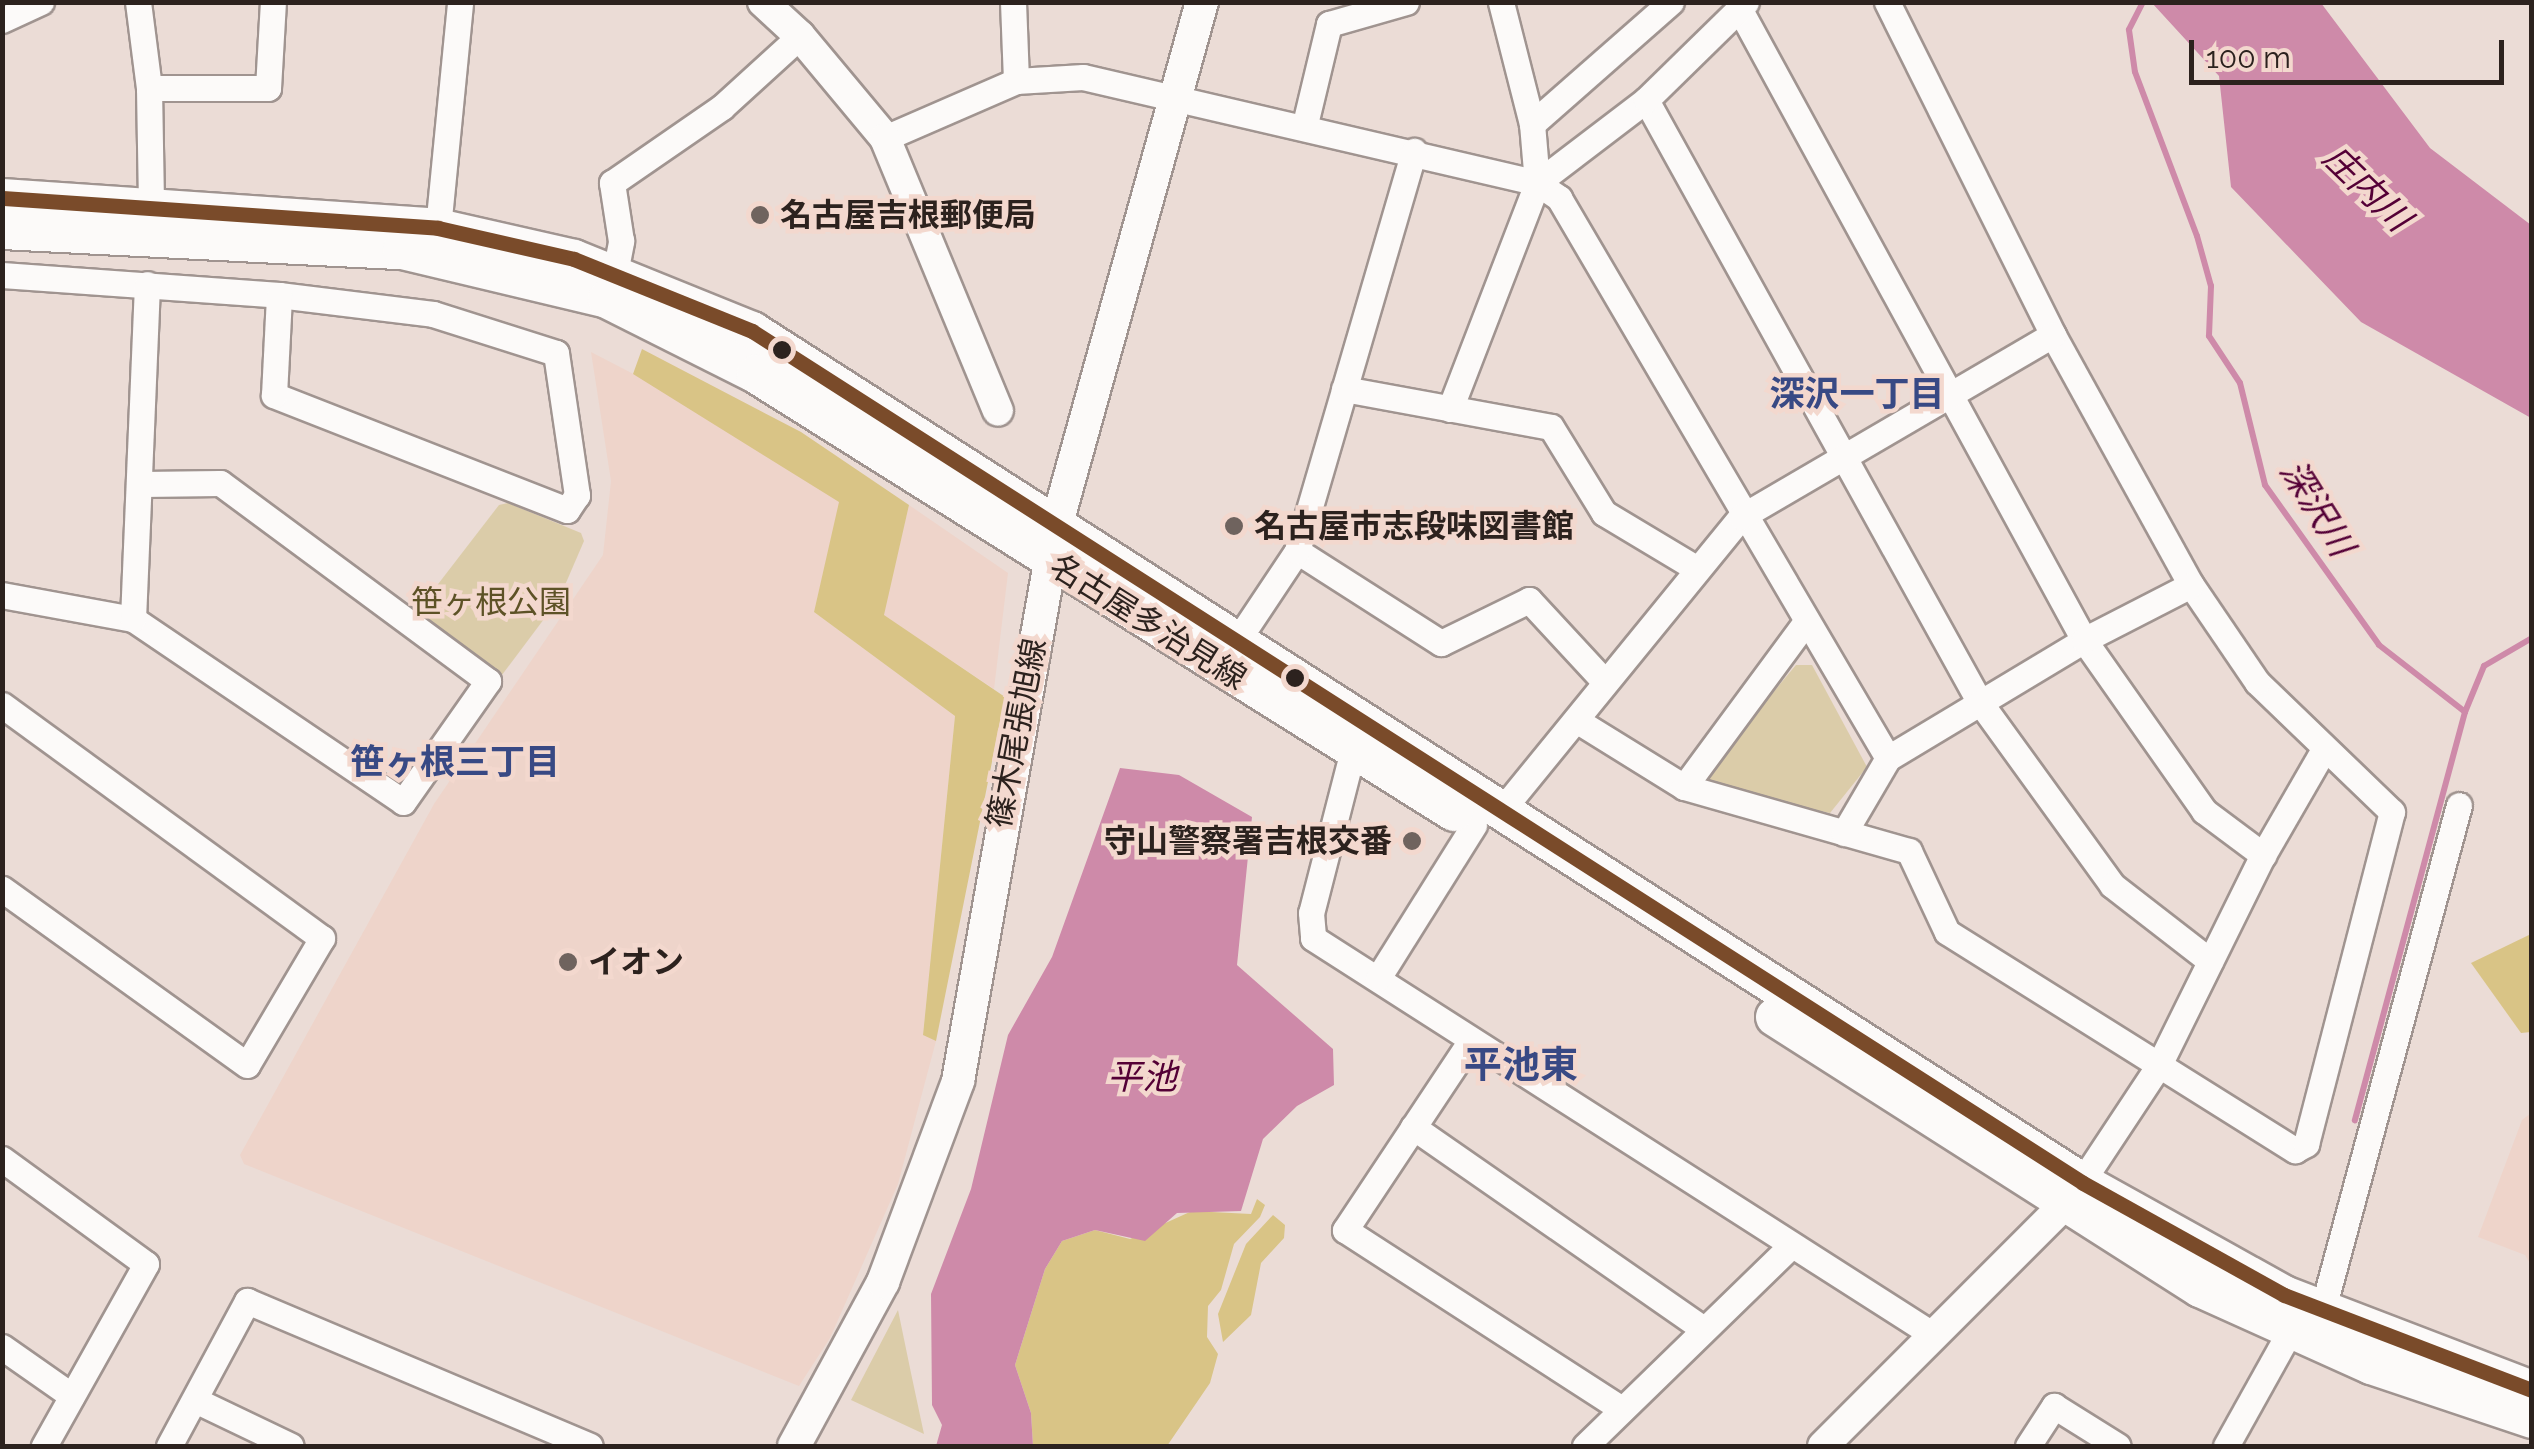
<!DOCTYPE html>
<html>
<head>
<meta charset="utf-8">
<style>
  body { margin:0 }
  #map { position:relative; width:2534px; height:1449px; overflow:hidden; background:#ebdcd6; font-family:Raleway,"Noto Sans JP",sans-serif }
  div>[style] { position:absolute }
  .built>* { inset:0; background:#eed4ca }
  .green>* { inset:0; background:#dbcca9 }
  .forest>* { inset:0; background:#d9c486 }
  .water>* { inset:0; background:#ce8aa9 }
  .stream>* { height:6px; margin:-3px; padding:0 3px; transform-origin:3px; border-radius:3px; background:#ce8aa9 }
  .roads { filter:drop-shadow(2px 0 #a09490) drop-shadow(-2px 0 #a09490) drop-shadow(0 2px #a09490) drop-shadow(0 -2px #a09490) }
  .minor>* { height:25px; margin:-12.5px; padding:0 12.5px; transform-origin:12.5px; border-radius:12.5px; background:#fcfaf9 }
  .tertiary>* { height:30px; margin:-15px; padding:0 15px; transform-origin:15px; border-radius:15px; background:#fcfaf9 }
  .secondary>* { height:32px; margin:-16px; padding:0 16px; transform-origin:16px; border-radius:16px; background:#fcfaf9 }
  .primary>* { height:38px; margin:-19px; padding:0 19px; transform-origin:19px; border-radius:19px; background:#fcfaf9 }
  .bus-1>* { height:15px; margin:-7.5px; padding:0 7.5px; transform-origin:7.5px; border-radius:7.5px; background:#7a4b2a }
  .dots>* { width:28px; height:28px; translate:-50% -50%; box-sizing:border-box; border:5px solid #f3d8ce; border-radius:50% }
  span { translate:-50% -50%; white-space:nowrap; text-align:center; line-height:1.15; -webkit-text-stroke:9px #f3d8ce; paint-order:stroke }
  .poi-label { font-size:32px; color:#2c221e; font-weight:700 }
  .left { translate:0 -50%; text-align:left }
  .right { translate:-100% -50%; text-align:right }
  .park-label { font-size:32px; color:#5d5226 }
  .street-label { font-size:32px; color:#2c221e }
  .water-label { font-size:35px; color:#540036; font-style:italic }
  .neighbourhood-label { font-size:35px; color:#384984; font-weight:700 }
  .quarter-label { font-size:38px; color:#384984; font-weight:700 }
  .frame { position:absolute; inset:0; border:5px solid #2c221e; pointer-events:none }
  .scale { position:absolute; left:2189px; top:40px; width:315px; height:45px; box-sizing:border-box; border:5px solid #2c221e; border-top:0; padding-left:12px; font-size:30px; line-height:35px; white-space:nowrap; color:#2c221e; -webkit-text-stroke:8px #f3d8ce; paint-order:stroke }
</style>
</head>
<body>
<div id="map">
  <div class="built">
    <i style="clip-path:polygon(591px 352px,674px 395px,840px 502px,814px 612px,955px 716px,923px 1034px,936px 1041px,898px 1184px,830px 1338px,799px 1386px,244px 1164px,240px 1155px,434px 804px,603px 555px,611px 481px)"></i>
    <i style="clip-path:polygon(909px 505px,1008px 573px,994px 689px,883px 615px)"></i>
    <i style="clip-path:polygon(2531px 1113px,2531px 1265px,2525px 1255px,2478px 1237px,2522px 1120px)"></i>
  </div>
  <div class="green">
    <i style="clip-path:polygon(508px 503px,581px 533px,584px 541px,559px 599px,496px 683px,415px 614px,499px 505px)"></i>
    <i style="clip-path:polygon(1796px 665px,1812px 665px,1867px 767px,1830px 813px,1710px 787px,1706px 773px)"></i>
    <i style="clip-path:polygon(898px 1310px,911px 1373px,924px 1434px,851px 1400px)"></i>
  </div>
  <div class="forest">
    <i style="clip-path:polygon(642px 349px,801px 432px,909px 505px,884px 615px,1005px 697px,936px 1041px,923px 1035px,955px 716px,814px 612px,839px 502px,633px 374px)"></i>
    <i style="clip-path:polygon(2531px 934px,2531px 1032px,2521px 1033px,2471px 963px)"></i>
    <i style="clip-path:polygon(1257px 1199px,1265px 1205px,1260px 1217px,1234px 1244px,1221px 1290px,1208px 1306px,1207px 1337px,1218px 1354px,1210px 1383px,1167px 1446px,1033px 1446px,1031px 1413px,1015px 1365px,1045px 1269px,1062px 1241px,1095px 1230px,1130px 1239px,1192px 1211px,1251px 1214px)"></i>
    <i style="clip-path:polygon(1273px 1215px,1285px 1225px,1284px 1238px,1261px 1263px,1251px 1315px,1223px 1342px,1218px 1314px,1246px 1244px)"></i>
  </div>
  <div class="water">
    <i style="clip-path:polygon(2152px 3px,2321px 3px,2430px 148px,2531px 225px,2531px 418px,2361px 322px,2231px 187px,2219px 76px)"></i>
    <i style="clip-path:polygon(1120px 768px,1179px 775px,1252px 817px,1237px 965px,1333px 1049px,1334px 1085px,1297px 1106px,1263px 1139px,1241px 1211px,1177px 1213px,1145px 1241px,1095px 1230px,1062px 1241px,1045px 1269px,1015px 1365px,1031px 1413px,1033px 1446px,936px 1446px,942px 1425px,932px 1405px,931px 1294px,971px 1189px,1008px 1035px,1052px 957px)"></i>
  </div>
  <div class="stream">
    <i style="left:2143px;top:2px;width:31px;rotate:117deg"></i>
    <i style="left:2129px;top:30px;width:42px;rotate:81.9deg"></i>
    <i style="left:2135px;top:72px;width:175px;rotate:69.3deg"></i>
    <i style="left:2197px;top:236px;width:52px;rotate:74.4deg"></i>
    <i style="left:2211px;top:286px;width:50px;rotate:92.3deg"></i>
    <i style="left:2209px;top:336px;width:56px;rotate:56.6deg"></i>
    <i style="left:2240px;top:383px;width:105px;rotate:76.2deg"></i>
    <i style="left:2265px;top:485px;width:196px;rotate:54.5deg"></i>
    <i style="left:2379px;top:645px;width:109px;rotate:37.9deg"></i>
    <i style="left:2465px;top:712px;width:423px;rotate:105.1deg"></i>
    <i style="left:2465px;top:712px;width:50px;rotate:-67.6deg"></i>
    <i style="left:2484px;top:666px;width:56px;rotate:-30.3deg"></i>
  </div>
  <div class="roads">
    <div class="minor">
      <i style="left:138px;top:2px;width:87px;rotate:82.7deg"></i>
      <i style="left:149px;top:88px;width:118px;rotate:89deg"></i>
      <i style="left:1013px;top:2px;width:79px;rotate:87.8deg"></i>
      <i style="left:1740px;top:10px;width:718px;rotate:61.36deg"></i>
      <i style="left:2084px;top:640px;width:209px;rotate:54.9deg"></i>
      <i style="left:2204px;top:811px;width:74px;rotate:36.7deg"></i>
      <i style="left:2px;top:20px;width:43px;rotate:-24.8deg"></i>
      <i style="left:149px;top:88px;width:119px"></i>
      <i style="left:268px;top:88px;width:86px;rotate:-86.7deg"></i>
      <i style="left:1646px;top:100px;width:687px;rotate:61.01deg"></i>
      <i style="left:1979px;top:701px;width:227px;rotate:54.1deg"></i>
      <i style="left:2112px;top:885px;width:124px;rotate:37.8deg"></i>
      <i style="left:1305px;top:124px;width:103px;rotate:-76.5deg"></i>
      <i style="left:1329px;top:24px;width:80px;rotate:-15.9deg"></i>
      <i style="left:1532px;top:124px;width:185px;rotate:-41.3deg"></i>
      <i style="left:885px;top:138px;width:143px;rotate:-23.5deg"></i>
      <i style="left:1016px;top:81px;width:67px;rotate:-3.4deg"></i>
      <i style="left:1083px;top:77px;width:466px;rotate:13.1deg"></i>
      <i style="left:1537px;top:183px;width:27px;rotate:34deg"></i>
      <i style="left:1559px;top:198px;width:649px;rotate:59.57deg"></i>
      <i style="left:1537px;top:183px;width:137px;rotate:-37.3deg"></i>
      <i style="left:1646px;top:100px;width:140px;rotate:-44.4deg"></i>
      <i style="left:438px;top:228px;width:227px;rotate:-84.4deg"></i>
      <i style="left:615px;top:273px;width:33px;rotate:-79deg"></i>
      <i style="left:621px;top:241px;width:59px;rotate:-98.8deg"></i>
      <i style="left:612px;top:183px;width:134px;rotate:-34.6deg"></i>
      <i style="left:722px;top:107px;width:105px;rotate:-42.3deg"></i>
      <i style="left:2px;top:275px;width:278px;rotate:4.1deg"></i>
      <i style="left:279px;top:295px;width:155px;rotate:7deg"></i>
      <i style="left:433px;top:314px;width:129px;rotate:17.6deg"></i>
      <i style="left:556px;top:353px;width:144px;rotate:81.6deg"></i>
      <i style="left:577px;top:495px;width:18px;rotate:124deg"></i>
      <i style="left:567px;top:510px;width:315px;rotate:-158.6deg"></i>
      <i style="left:274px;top:395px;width:100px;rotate:-87.1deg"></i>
      <i style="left:1344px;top:389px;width:210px;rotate:10.4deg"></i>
      <i style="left:1551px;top:427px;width:101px;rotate:58.4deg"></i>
      <i style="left:1604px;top:513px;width:105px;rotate:31deg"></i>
      <i style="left:1450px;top:409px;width:242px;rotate:-68.9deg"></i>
      <i style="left:1537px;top:183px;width:59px;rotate:-94.8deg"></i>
      <i style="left:1532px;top:124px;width:126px;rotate:-104.3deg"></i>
      <i style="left:1297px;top:551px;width:171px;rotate:32.6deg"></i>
      <i style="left:1441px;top:643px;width:98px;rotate:-26deg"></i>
      <i style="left:1529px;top:600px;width:110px;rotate:47.2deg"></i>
      <i style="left:2px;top:595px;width:133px;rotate:10.4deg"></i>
      <i style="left:133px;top:619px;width:326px;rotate:34.1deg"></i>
      <i style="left:403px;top:802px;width:148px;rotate:-54.9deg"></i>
      <i style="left:488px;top:681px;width:333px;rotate:-143.5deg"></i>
      <i style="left:220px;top:483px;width:78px;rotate:179.3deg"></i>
      <i style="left:133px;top:619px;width:335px;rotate:-87.6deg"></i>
      <i style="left:1237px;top:641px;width:108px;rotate:-56.3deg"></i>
      <i style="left:1297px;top:551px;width:417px;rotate:-73.7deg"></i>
      <i style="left:2px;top:705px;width:396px;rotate:36.1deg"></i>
      <i style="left:322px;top:938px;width:147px;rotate:120.6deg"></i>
      <i style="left:247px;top:1065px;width:302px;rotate:-144.3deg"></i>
      <i style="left:1576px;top:720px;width:127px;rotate:31.8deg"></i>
      <i style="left:1684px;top:787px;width:234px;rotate:15.9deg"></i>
      <i style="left:1909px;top:851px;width:89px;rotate:64.9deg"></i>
      <i style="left:1947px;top:932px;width:411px;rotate:32.1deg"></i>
      <i style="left:2295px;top:1150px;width:13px;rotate:-29deg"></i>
      <i style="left:2306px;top:1144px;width:343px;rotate:-75.5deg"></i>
      <i style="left:2392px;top:812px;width:187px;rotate:-136.1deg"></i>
      <i style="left:2257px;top:682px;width:117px;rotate:-124.2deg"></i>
      <i style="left:2191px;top:585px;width:286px;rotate:-118.9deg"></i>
      <i style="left:2053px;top:335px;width:372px;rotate:-116.5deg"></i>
      <i style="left:1353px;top:750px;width:168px;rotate:104.4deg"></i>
      <i style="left:1311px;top:913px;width:25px;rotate:85deg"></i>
      <i style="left:1313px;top:938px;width:738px;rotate:32.61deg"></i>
      <i style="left:1684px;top:787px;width:204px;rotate:-53.6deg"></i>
      <i style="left:1501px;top:811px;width:380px;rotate:-50.8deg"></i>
      <i style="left:1741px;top:517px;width:361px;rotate:-30.3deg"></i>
      <i style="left:1844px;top:833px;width:87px;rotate:-59.6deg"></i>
      <i style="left:1888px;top:758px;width:229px;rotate:-31deg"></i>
      <i style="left:2084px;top:640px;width:120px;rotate:-27.2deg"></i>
      <i style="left:1378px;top:978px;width:181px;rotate:-57.9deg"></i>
      <i style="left:1470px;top:1042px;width:226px;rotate:123.6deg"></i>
      <i style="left:1345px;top:1230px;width:330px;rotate:32.9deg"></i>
      <i style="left:1413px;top:1127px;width:352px;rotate:34.8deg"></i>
      <i style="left:2px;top:1159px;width:178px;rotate:36.1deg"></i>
      <i style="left:146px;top:1264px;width:209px;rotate:119.3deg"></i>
      <i style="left:2073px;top:1195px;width:156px;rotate:-56.5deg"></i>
      <i style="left:2159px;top:1065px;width:234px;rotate:-63.7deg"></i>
      <i style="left:2263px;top:855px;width:120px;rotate:-60deg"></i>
      <i style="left:2322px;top:1312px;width:525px;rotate:-74.88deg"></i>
      <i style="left:2px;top:1347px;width:85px;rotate:35deg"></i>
      <i style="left:195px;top:1400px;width:106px;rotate:25.6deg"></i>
      <i style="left:169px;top:1446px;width:165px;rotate:-61.7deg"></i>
      <i style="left:247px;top:1301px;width:372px;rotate:22.9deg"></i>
      <i style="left:1585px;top:1446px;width:287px;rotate:-44.2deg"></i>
      <i style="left:2028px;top:1446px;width:48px;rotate:-57deg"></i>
      <i style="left:2054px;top:1406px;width:75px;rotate:32deg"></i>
      <i style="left:2226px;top:1446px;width:132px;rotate:-60.9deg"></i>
    </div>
    <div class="tertiary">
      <i style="left:763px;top:2px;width:50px;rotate:42.6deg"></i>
      <i style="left:800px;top:36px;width:133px;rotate:50.2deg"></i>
      <i style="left:885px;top:138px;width:295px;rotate:67.5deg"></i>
      <i style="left:1823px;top:1446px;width:341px;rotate:-45deg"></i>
    </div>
    <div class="secondary">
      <i style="left:794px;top:1446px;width:187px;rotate:-61.5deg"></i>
      <i style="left:883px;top:1282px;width:215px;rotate:-69.5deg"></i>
      <i style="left:958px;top:1081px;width:567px;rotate:-79.94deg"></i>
      <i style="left:1057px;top:523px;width:541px;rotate:-74.45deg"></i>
    </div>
    <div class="primary">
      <i style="left:2px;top:198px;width:437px;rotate:3.9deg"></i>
      <i style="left:438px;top:228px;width:139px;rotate:12.8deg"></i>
      <i style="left:574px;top:259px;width:192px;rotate:22deg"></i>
      <i style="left:752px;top:331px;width:1580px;rotate:32.62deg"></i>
      <i style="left:2083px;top:1183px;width:230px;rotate:29.1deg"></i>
      <i style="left:2284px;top:1295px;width:266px;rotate:21deg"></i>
      <i style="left:2px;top:230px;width:400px;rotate:2.9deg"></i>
      <i style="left:402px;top:250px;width:211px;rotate:13.4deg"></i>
      <i style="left:607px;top:299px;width:167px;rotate:26.7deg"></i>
      <i style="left:756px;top:374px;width:824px;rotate:32.11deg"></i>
      <i style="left:1775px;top:1017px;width:504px;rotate:32.52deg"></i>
      <i style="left:2200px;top:1288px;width:188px;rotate:24.2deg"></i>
      <i style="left:2371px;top:1365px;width:170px;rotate:18.5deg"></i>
    </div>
  </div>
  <div class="bus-1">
    <i style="left:2px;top:198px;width:437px;rotate:3.9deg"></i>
    <i style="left:438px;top:228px;width:139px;rotate:12.8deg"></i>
    <i style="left:574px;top:259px;width:192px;rotate:22deg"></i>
    <i style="left:752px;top:331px;width:1580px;rotate:32.62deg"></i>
    <i style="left:2083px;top:1183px;width:230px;rotate:29.1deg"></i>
    <i style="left:2284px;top:1295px;width:266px;rotate:21deg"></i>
  </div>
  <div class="dots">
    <i style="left:760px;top:215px;background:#6f635e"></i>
    <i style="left:782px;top:350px;background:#2c221e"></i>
    <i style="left:1234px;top:526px;background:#6f635e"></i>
    <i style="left:1295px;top:678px;background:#2c221e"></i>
    <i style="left:1412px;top:841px;background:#6f635e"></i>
    <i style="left:568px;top:962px;background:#6f635e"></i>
  </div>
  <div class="poi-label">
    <span class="left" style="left:780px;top:215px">名古屋吉根郵便局</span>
    <span class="left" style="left:1254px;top:526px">名古屋市志段味図書館</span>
    <span class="right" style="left:1392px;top:841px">守山警察署吉根交番</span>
    <span class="left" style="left:588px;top:962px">イオン</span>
  </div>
  <div class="park-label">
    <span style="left:491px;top:602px">笹ヶ根公園</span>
  </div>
  <div class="street-label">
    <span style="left:1148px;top:622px;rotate:32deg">名古屋多治見線</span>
    <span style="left:1017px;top:733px;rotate:-79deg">篠木尾張旭線</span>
  </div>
  <div class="water-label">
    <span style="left:2367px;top:188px;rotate:44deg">庄内川</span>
    <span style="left:2317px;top:508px;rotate:58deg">深沢川</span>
    <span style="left:1142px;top:1077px">平池</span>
  </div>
  <div class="neighbourhood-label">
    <span style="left:1857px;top:394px">深沢一丁目</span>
    <span style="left:455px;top:762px">笹ヶ根三丁目</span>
  </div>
  <div class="quarter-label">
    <span style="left:1521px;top:1065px">平池東</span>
  </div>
  <div class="frame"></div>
  <div class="scale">100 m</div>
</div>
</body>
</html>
